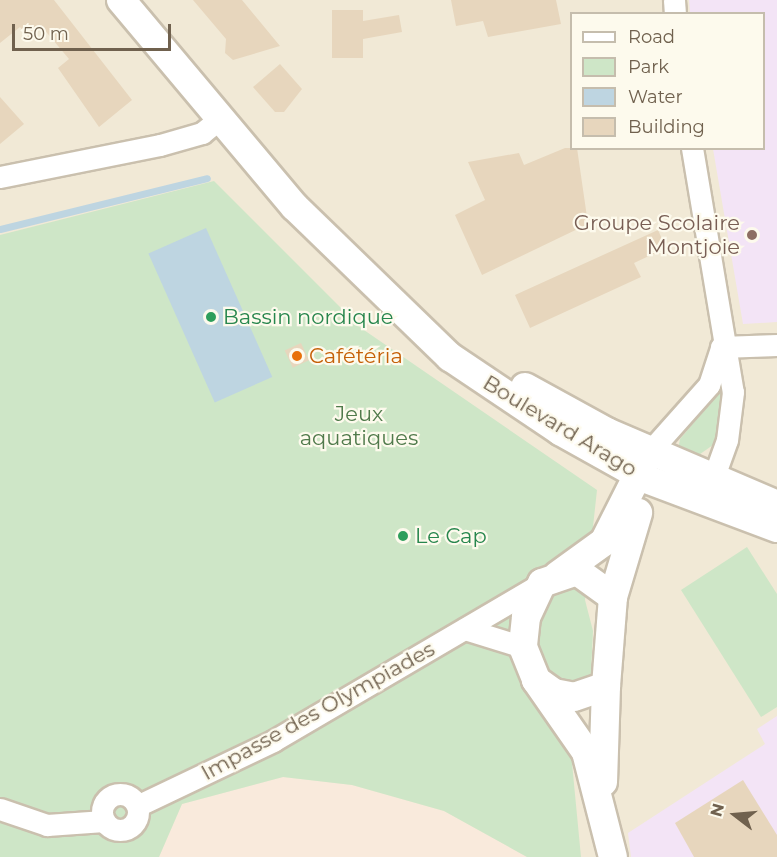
<!DOCTYPE html>
<html>
<head>
<meta charset="utf-8">
<style>
  body { margin:0 }
  #map { position:relative; width:777px; height:857px; overflow:hidden; background:#faf6e7; font-family:Montserrat,sans-serif }
  div>[style] { position:absolute }
  .residential>* { inset:0; background:#f1e9d6 }
  .commercial>* { inset:0; background:#f9eadc }
  .education>* { inset:0; background:#f3e4f6 }
  .green>* { inset:0; background:#cee6c7 }
  .water>* { inset:0; background:#bed5e1; transform-origin:0 0 }
  .stream>* { height:7px; margin:-3.5px; padding:0 3.5px; transform-origin:3.5px; border-radius:3.5px; background:#bed5e1 }
  .building>* { inset:0; background:#e7d6bd; transform-origin:0 0 }
  .roads { filter:drop-shadow(2px 0 #cac0ae) drop-shadow(-2px 0 #cac0ae) drop-shadow(0 2px #cac0ae) drop-shadow(0 -2px #cac0ae) }
  .street>* { height:21px; margin:-10.5px; padding:0 10.5px; transform-origin:10.5px; border-radius:10.5px; background:#fff }
  .street>.ring { margin:-10.5px; padding:0; box-sizing:content-box; background:none; border:21px solid #fff; border-radius:50% }
  .secondary>* { height:28px; margin:-14px; padding:0 14px; transform-origin:14px; border-radius:14px; background:#fff }
  .dots>* { width:16px; height:16px; translate:-50% -50%; box-sizing:border-box; border:3px solid #fdfaed; border-radius:50% }
  span { translate:-50% -50%; white-space:nowrap; text-align:center; line-height:1.15; -webkit-text-stroke:4.5px #fdfaed; paint-order:stroke }
  .education-label { font-size:21px; color:#785e54 }
  .right { translate:-100% -50%; text-align:right }
  .leisure-label { font-size:21px; color:#27864d }
  .left { translate:0 -50%; text-align:left }
  .food-label { font-size:21px; color:#c56008 }
  .park-label { font-size:21px; color:#507a4b }
  .street-label { font-size:21px; color:#70614e }
  .legend { position:absolute; left:570px; top:12px; width:195px; height:138px; box-sizing:border-box; background:#fdfaed; border:2px solid #c5bdad; margin:0; padding:8px 10px; list-style:none; font-size:18px; color:#70614e }
  .legend li { display:flex; align-items:center; gap:12px; height:30px }
  .legend b { width:30px; border:2px solid #c5bdad }
  .north { position:absolute; left:705px; top:785px; width:60px; height:60px; -webkit-text-stroke:4px #fdfaed; paint-order:stroke; rotate:286deg; font-size:16px; font-weight:700; line-height:24px; text-align:center; color:#70614e }
  .north::after { content:''; display:block; margin:auto; width:21px; height:27px; background:#70614e; clip-path:polygon(50% 0,100% 100%,50% 72%,0 100%) }
  .scale { position:absolute; left:12px; top:24px; width:159px; height:27px; box-sizing:border-box; border:3px solid #70614e; border-top:0; padding-left:8px; font-size:18px; line-height:21px; white-space:nowrap; color:#70614e; -webkit-text-stroke:4px #fdfaed; paint-order:stroke }
</style>
</head>
<body>
<div id="map">
  <div class="residential">
    <i style="clip-path:polygon(evenodd,0 0,777px 0,777px 857px,0 857px,0 0,572px 14px,764px 14px,764px 148px,572px 148px,572px 14px)"></i>
  </div>
  <div class="commercial">
    <i style="clip-path:polygon(283px 777px,352px 785px,444px 811px,527px 857px,159px 857px,182px 804px)"></i>
  </div>
  <div class="education">
    <i style="clip-path:polygon(689px 0,777px 0,777px 322px,743px 324px,713px 149px,764px 148px,764px 14px,690px 13px)"></i>
    <i style="clip-path:polygon(777px 716px,777px 857px,631px 857px,628px 833px,765px 744px,757px 729px)"></i>
  </div>
  <div class="green">
    <i style="clip-path:polygon(214px 181px,361px 328px,597px 490px,585px 600px,593px 631px,591px 673px,588px 682px,578px 686px,572px 763px,581px 857px,527px 857px,444px 811px,352px 785px,283px 777px,182px 804px,159px 857px,0 857px,0 235px)"></i>
    <i style="clip-path:polygon(723px 388px,723px 419px,713px 445px,693px 459px,678px 450px,680px 439px)"></i>
    <i style="clip-path:polygon(747px 547px,777px 594px,777px 707px,761px 717px,681px 590px)"></i>
  </div>
  <div class="water">
    <i style="left:206px;top:228px;width:163px;height:63px;rotate:66deg"></i>
  </div>
  <div class="stream">
    <i style="left:0;top:229px;width:213px;rotate:-13.8deg"></i>
  </div>
  <div class="building">
    <i style="clip-path:polygon(0 0,54px 0,132px 100px,99px 127px,58px 68px,69px 59px,42px 27px,29px 38px,20px 27px,0 43px)"></i>
    <i style="clip-path:polygon(193px 0,242px 0,280px 46px,233px 60px,225px 53px,226px 39px)"></i>
    <i style="clip-path:polygon(451px 0,556px 0,561px 24px,488px 37px,483px 21px,456px 26px)"></i>
    <i style="clip-path:polygon(332px 10px,363px 10px,363px 21px,399px 15px,402px 32px,363px 39px,363px 58px,332px 58px)"></i>
    <i style="clip-path:polygon(280px 64px,302px 89px,284px 112px,275px 112px,253px 87px)"></i>
    <i style="clip-path:polygon(0 97px,24px 124px,0 144px)"></i>
    <i style="clip-path:polygon(565px 148px,577px 148px,588px 224px,482px 275px,455px 215px,485px 200px,468px 162px,519px 153px,524px 165px)"></i>
    <i style="clip-path:polygon(658px 230px,666px 248px,634px 263px,641px 277px,530px 328px,515px 295px)"></i>
    <i style="left:301px;top:343px;width:19px;height:18px;rotate:65deg"></i>
    <i style="clip-path:polygon(743px 780px,777px 835px,777px 857px,694px 857px,675px 823px)"></i>
  </div>
  <div class="roads">
    <div class="street">
      <i style="left:674px;top:0;width:14px;rotate:86deg"></i>
      <i style="left:692px;top:148px;width:247px;rotate:80.5deg"></i>
      <i style="left:733px;top:392px;width:48px;rotate:97.1deg"></i>
      <i style="left:727px;top:440px;width:53px;rotate:109.8deg"></i>
      <i style="left:0;top:177px;width:163px;rotate:-11.3deg"></i>
      <i style="left:160px;top:145px;width:44px;rotate:-15.9deg"></i>
      <i style="left:202px;top:133px;width:22px;rotate:-39deg"></i>
      <i style="left:721px;top:347px;width:56px;rotate:-2deg"></i>
      <i style="left:651px;top:450px;width:87px;rotate:-48.3deg"></i>
      <i style="left:709px;top:385px;width:39px;rotate:-72deg"></i>
      <i style="left:465px;top:629px;width:61px;rotate:17.2deg"></i>
      <i class="ring" style="left:102px;top:794px;width:15px;height:15px"></i>
      <i style="left:137px;top:806px;width:151px;rotate:-25.5deg"></i>
      <i style="left:273px;top:741px;width:312px;rotate:-30.4deg"></i>
      <i style="left:0;top:809px;width:50px;rotate:18.8deg"></i>
      <i style="left:47px;top:825px;width:57px;rotate:-4deg"></i>
    </div>
    <div class="secondary">
      <i style="left:121px;top:0;width:270px;rotate:50deg"></i>
      <i style="left:295px;top:207px;width:216px;rotate:44.1deg"></i>
      <i style="left:450px;top:357px;width:133px;rotate:33.9deg"></i>
      <i style="left:560px;top:431px;width:98px;rotate:29.2deg"></i>
      <i style="left:646px;top:479px;width:140px;rotate:20.5deg"></i>
      <i style="left:525px;top:387px;width:94px;rotate:28.8deg"></i>
      <i style="left:607px;top:432px;width:185px;rotate:23.2deg"></i>
      <i style="left:558px;top:575px;width:57px;rotate:-35.7deg"></i>
      <i style="left:604px;top:542px;width:95px;rotate:-63.2deg"></i>
      <i style="left:613px;top:597px;width:88px;rotate:-73.4deg"></i>
      <i style="left:536px;top:680px;width:22px;rotate:36deg"></i>
      <i style="left:554px;top:693px;width:20px;rotate:11deg"></i>
      <i style="left:574px;top:697px;width:34px;rotate:-19deg"></i>
      <i style="left:606px;top:686px;width:89px;rotate:-85.5deg"></i>
      <i style="left:613px;top:597px;width:44px;rotate:-144.2deg"></i>
      <i style="left:577px;top:571px;width:37px;rotate:161deg"></i>
      <i style="left:542px;top:583px;width:38px;rotate:115deg"></i>
      <i style="left:526px;top:617px;width:30px;rotate:96deg"></i>
      <i style="left:523px;top:647px;width:35px;rotate:68deg"></i>
      <i style="left:536px;top:680px;width:88px;rotate:55.2deg"></i>
      <i style="left:586px;top:752px;width:108px;rotate:75.6deg"></i>
      <i style="left:603px;top:782px;width:96px;rotate:-88.2deg"></i>
    </div>
  </div>
  <div class="dots">
    <i style="left:752px;top:235px;background:#8d6e63"></i>
    <i style="left:211px;top:317px;background:#2e9e5b"></i>
    <i style="left:297px;top:356px;background:#e8710a"></i>
    <i style="left:403px;top:536px;background:#2e9e5b"></i>
  </div>
  <div class="education-label">
    <span class="right" style="left:740px;top:235px">Groupe Scolaire<br>Montjoie</span>
  </div>
  <div class="leisure-label">
    <span class="left" style="left:223px;top:317px">Bassin nordique</span>
    <span class="left" style="left:415px;top:536px">Le Cap</span>
  </div>
  <div class="food-label">
    <span class="left" style="left:309px;top:356px">Cafétéria</span>
  </div>
  <div class="park-label">
    <span style="left:359px;top:426px">Jeux<br>aquatiques</span>
  </div>
  <div class="street-label">
    <span style="left:560px;top:426px;rotate:31deg">Boulevard Arago</span>
    <span style="left:318px;top:711px;rotate:-29deg">Impasse des Olympiades</span>
  </div>
  <ul class="legend">
  <li><b style="height:8px;background:#fff"></b>Road</li>
  <li><b style="height:16px;background:#cee6c7"></b>Park</li>
  <li><b style="height:16px;background:#bed5e1"></b>Water</li>
  <li><b style="height:16px;background:#e7d6bd"></b>Building</li>
  </ul>
  <div class="north">N</div>
  <div class="scale">50 m</div>
</div>
</body>
</html>
